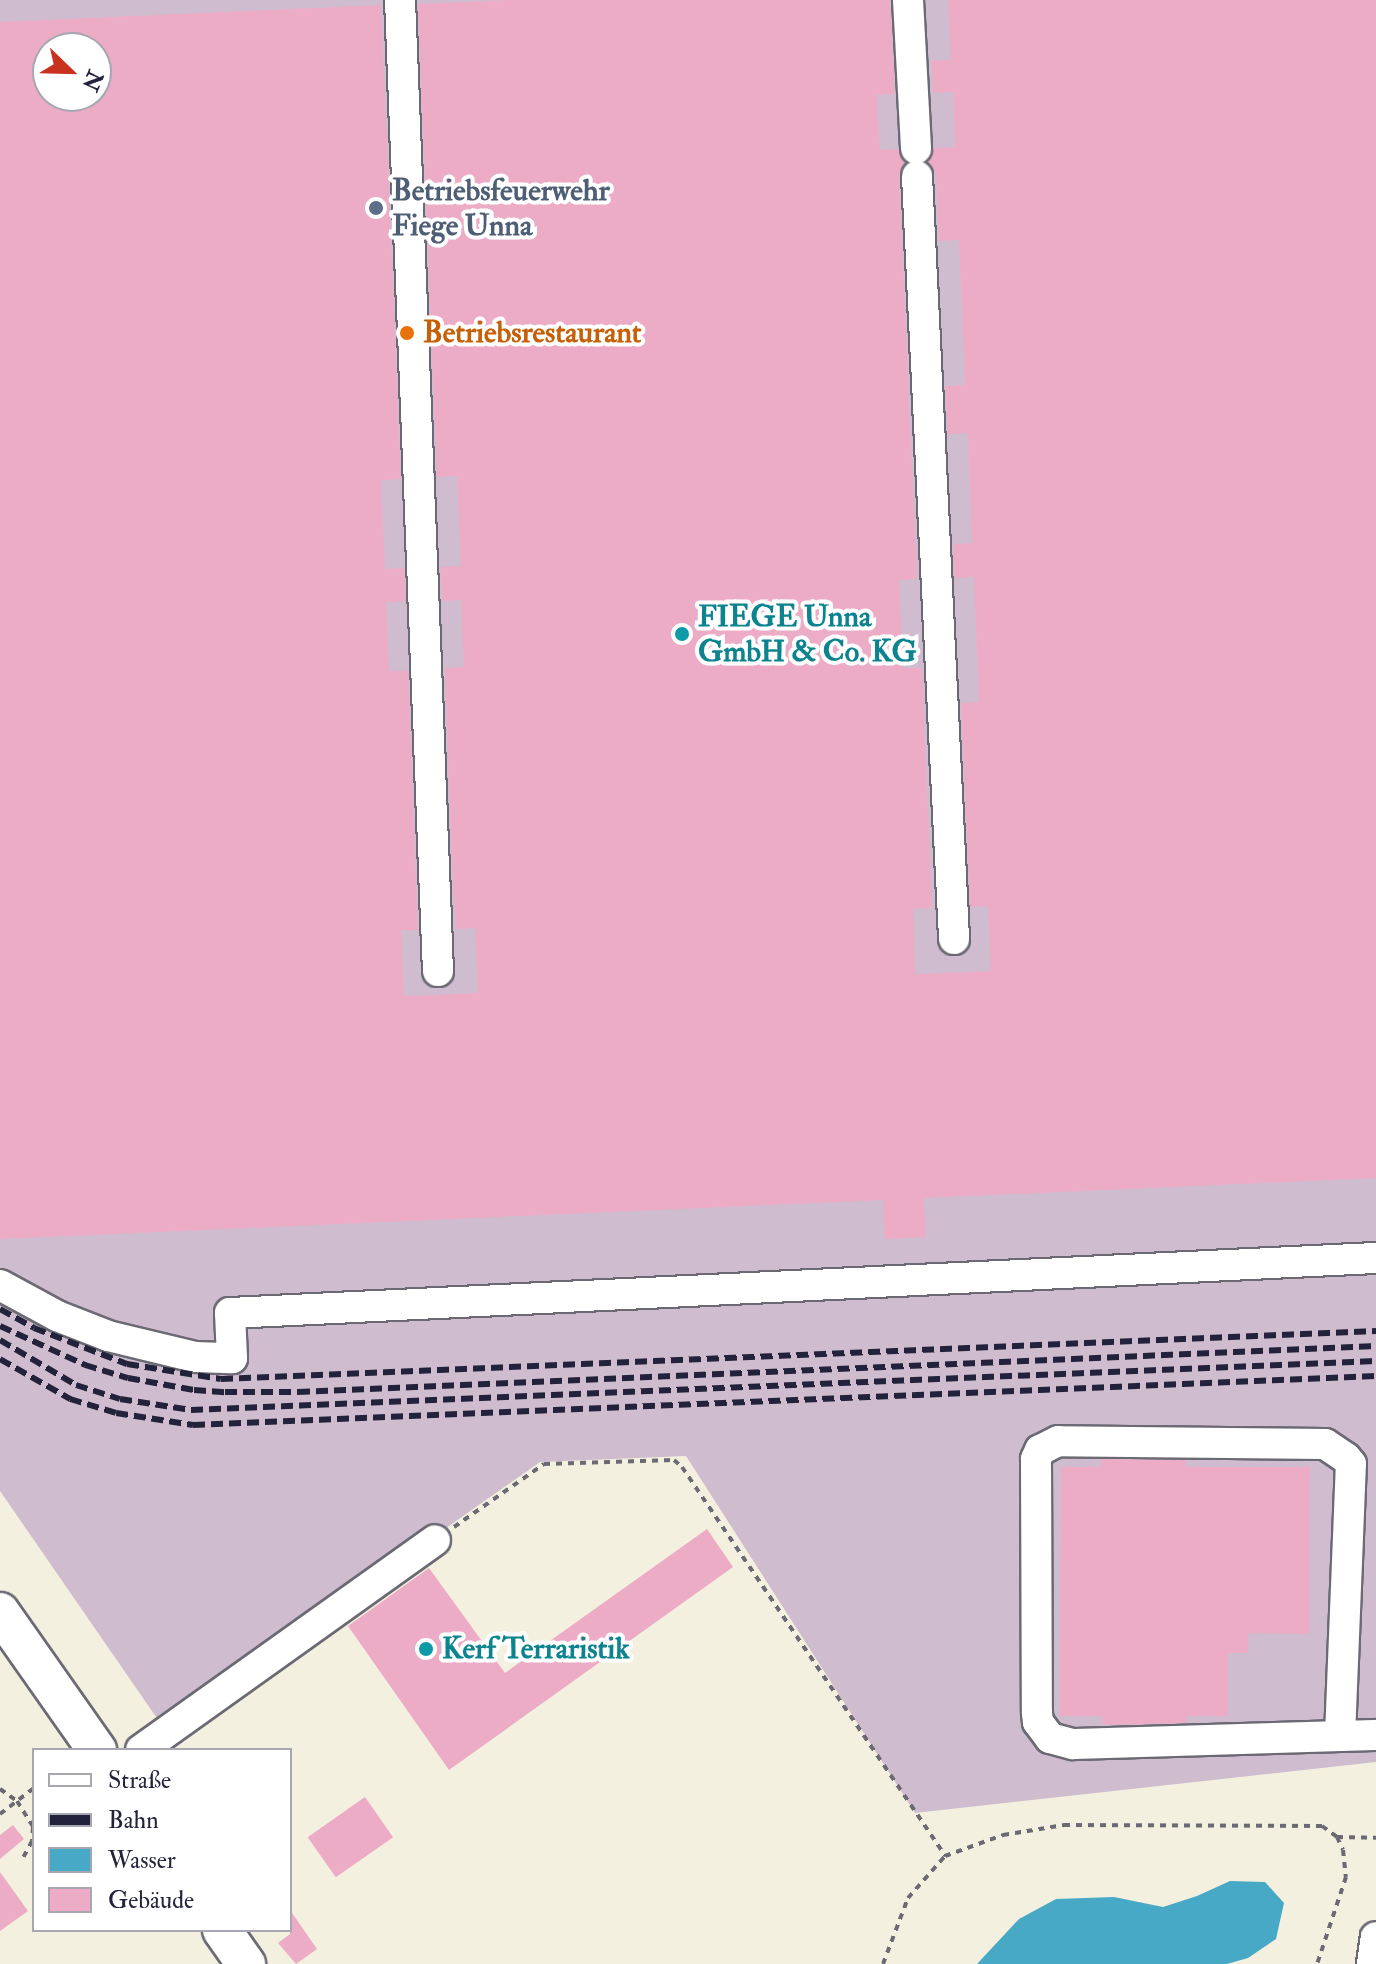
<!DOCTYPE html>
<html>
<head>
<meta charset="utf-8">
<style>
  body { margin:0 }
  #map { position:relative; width:1376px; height:1964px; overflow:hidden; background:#f3f0df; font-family:"IM FELL Double Pica",serif }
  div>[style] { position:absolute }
  .industrial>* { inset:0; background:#cfbdcf }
  .water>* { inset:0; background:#48a9c7 }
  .building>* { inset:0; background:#ecacc6; transform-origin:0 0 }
  .path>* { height:4px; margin-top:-2px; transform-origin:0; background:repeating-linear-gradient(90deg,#6b6a74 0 6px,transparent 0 12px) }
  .roads { filter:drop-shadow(2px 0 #6b6a74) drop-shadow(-2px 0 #6b6a74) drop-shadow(0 2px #6b6a74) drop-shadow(0 -2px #6b6a74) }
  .minor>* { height:30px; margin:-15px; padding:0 15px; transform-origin:15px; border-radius:15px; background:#fff }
  .major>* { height:38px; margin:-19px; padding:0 19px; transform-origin:19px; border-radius:19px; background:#fff }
  .rail>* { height:6px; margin-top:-3px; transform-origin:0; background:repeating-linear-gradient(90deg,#22223b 0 12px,transparent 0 18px) }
  .dots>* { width:22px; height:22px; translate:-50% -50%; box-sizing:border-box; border:4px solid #fff; border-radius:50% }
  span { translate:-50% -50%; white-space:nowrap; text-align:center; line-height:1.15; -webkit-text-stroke:8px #fff; paint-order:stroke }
  .service-label { font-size:30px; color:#4e5e75; font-weight:700 }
  .left { translate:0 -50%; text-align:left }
  .food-label { font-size:30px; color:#c56008; font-weight:700 }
  .culture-label { font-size:30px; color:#0d838f; font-weight:700 }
  .legend { position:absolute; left:32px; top:1748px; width:260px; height:184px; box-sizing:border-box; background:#fff; border:2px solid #a7a7b1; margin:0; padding:10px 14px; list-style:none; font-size:24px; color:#22223b }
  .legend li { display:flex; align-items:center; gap:16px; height:40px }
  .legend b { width:40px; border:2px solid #a7a7b1 }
  .north { position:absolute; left:32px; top:32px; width:80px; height:80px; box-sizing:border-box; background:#fff; border:2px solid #a7a7b1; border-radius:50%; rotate:113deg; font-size:22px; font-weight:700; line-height:32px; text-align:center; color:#22223b }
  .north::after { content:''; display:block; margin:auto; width:28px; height:36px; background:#c8321e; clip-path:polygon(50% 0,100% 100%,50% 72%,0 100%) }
</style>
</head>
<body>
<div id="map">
  <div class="industrial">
    <i style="clip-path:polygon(evenodd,0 0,1376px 0,1376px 1762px,915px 1813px,686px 1456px,540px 1462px,163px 1727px,0 1491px,0 0,48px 48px,96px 48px,96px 96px,48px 96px,48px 48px)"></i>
  </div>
  <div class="water">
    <i style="clip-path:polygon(1230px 1881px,1265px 1882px,1284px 1903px,1276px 1939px,1248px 1958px,1227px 1964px,977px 1964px,1019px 1919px,1056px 1899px,1114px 1897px,1163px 1907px,1197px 1896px)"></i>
  </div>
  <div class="building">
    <i style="clip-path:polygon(evenodd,509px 0,890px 0,895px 94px,877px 95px,880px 150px,898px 149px,905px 163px,899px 177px,917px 579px,899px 580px,903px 668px,922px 668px,932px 908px,913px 909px,915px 974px,991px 971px,988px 906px,970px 907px,961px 703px,979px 702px,974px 577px,954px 578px,953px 544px,972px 543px,968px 433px,948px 434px,945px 386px,965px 385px,959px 240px,939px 241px,936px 175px,928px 162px,934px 148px,955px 147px,953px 92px,933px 93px,931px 61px,951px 60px,948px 0,1376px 0,1376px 1178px,924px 1198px,926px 1237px,884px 1239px,883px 1200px,0 1239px,0 22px,381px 5px,401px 479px,381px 480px,385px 569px,404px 568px,406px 601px,386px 602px,389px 671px,408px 671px,418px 930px,401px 930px,404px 996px,478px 993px,475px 928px,456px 929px,452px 866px,445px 668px,464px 667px,461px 600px,442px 601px,440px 567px,461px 566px,457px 476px,437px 477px,418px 4px,509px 0,48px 48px,96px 48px,96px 96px,48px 96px,48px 48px)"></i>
    <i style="clip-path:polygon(1101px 1459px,1186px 1460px,1186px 1467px,1310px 1467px,1309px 1634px,1248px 1633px,1248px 1653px,1228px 1653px,1228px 1716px,1186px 1716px,1186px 1723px,1103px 1725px,1103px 1716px,1060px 1716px,1061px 1467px,1101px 1467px)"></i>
    <i style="clip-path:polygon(707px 1529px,733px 1567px,449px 1770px,348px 1626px,429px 1568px,505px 1673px)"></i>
    <i style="left:365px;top:1797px;width:49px;height:70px;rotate:55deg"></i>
    <i style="clip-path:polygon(13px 1825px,24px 1839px,0 1859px,0 1835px)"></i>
    <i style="clip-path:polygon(0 1872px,28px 1911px,0 1931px)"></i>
    <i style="clip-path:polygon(290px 1910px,317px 1949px,296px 1964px,278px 1943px,290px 1934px)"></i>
  </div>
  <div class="path">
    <i style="left:454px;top:1527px;width:110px;rotate:-35deg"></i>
    <i style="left:544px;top:1464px;width:130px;rotate:-1.8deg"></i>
    <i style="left:674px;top:1460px;width:11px;rotate:41deg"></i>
    <i style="left:682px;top:1467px;width:470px;rotate:55.9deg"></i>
    <i style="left:945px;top:1856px;width:62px;rotate:-19.9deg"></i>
    <i style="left:1003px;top:1835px;width:62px;rotate:-9.3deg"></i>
    <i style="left:1064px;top:1825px;width:258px;rotate:0.2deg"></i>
    <i style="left:1322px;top:1826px;width:19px;rotate:36deg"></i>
    <i style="left:1337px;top:1837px;width:14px;rotate:65deg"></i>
    <i style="left:1343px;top:1850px;width:27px;rotate:84deg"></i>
    <i style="left:1346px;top:1877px;width:92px;rotate:108.4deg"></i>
    <i style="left:0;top:1789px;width:21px;rotate:35deg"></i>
    <i style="left:17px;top:1801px;width:31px;rotate:58deg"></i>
    <i style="left:33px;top:1827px;width:14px;rotate:94deg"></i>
    <i style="left:32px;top:1841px;width:19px;rotate:118deg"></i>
    <i style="left:0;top:1814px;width:43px;rotate:-37.4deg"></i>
    <i style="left:1337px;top:1837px;width:39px;rotate:1deg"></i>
    <i style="left:883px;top:1964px;width:71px;rotate:-69.3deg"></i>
    <i style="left:908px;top:1898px;width:56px;rotate:-48.6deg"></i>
  </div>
  <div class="roads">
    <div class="minor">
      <i style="left:400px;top:0;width:972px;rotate:87.76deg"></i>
      <i style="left:908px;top:0;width:149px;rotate:86.9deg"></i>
      <i style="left:917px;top:176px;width:764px;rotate:87.22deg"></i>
      <i style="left:0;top:1285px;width:65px;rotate:28.5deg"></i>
      <i style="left:57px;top:1316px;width:55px;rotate:21.4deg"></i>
      <i style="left:108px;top:1336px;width:89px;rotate:13.6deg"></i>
      <i style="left:195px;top:1357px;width:37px;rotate:2deg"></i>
      <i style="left:232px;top:1358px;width:45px;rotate:-92.5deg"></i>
      <i style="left:230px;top:1313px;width:1147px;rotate:-2.75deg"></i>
      <i style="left:1340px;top:1736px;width:272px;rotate:-87.7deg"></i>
      <i style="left:1351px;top:1464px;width:8px;rotate:-130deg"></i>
      <i style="left:1346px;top:1458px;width:25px;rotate:-146deg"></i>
      <i style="left:1325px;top:1444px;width:267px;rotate:-179.4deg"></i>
      <i style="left:1058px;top:1441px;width:20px;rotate:153deg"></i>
      <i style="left:1040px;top:1450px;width:10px;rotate:114deg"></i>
      <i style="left:1036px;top:1459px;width:254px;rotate:89.8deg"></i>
      <i style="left:1037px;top:1713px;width:9px;rotate:84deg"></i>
      <i style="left:1038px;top:1722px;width:20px;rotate:53deg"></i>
      <i style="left:1050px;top:1738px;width:24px;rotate:15deg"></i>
      <i style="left:1073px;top:1744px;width:303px;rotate:-1.7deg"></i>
      <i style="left:141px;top:1750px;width:361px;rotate:-35.5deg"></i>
      <i style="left:1372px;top:1964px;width:27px;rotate:-82deg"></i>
    </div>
    <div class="major">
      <i style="left:0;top:1612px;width:169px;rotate:54.9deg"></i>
      <i style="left:222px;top:1930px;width:42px;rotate:54.8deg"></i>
    </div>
  </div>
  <div class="rail">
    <i style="left:0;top:1309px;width:39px;rotate:29deg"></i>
    <i style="left:34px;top:1328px;width:100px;rotate:21.2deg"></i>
    <i style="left:127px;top:1364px;width:95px;rotate:9.1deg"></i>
    <i style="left:221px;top:1379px;width:1156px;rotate:-2.38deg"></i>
    <i style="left:0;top:1326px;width:94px;rotate:24.6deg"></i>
    <i style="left:85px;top:1365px;width:45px;rotate:16.8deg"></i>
    <i style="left:128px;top:1378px;width:67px;rotate:10.3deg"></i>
    <i style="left:194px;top:1390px;width:31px;rotate:4deg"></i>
    <i style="left:225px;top:1392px;width:73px"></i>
    <i style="left:298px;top:1392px;width:1079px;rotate:-2.44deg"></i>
    <i style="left:0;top:1340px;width:88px;rotate:30.6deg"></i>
    <i style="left:76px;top:1385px;width:46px;rotate:17.7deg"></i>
    <i style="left:120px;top:1399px;width:72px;rotate:8.8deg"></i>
    <i style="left:191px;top:1410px;width:1186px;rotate:-2.37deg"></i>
    <i style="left:0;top:1359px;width:81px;rotate:29.7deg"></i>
    <i style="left:70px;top:1399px;width:48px;rotate:16.9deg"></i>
    <i style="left:116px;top:1413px;width:78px;rotate:8.9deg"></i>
    <i style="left:193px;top:1425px;width:1184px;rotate:-2.37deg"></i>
  </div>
  <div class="dots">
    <i style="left:376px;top:208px;background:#5c6f8a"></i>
    <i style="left:407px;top:333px;background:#e8710a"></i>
    <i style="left:682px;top:634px;background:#0f9aa8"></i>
    <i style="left:426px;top:1649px;background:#0f9aa8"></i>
  </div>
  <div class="service-label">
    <span class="left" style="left:392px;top:208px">Betriebsfeuerwehr<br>Fiege Unna</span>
  </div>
  <div class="food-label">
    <span class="left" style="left:423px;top:333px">Betriebsrestaurant</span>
  </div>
  <div class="culture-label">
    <span class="left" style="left:698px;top:634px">FIEGE Unna<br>GmbH &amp; Co. KG</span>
    <span class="left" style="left:442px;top:1649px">Kerf Terraristik</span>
  </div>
  <ul class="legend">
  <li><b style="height:10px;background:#fff"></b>Straße</li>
  <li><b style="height:10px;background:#22223b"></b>Bahn</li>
  <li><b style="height:22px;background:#48a9c7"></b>Wasser</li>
  <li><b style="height:22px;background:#ecacc6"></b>Gebäude</li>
  </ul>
  <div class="north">N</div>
</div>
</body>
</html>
